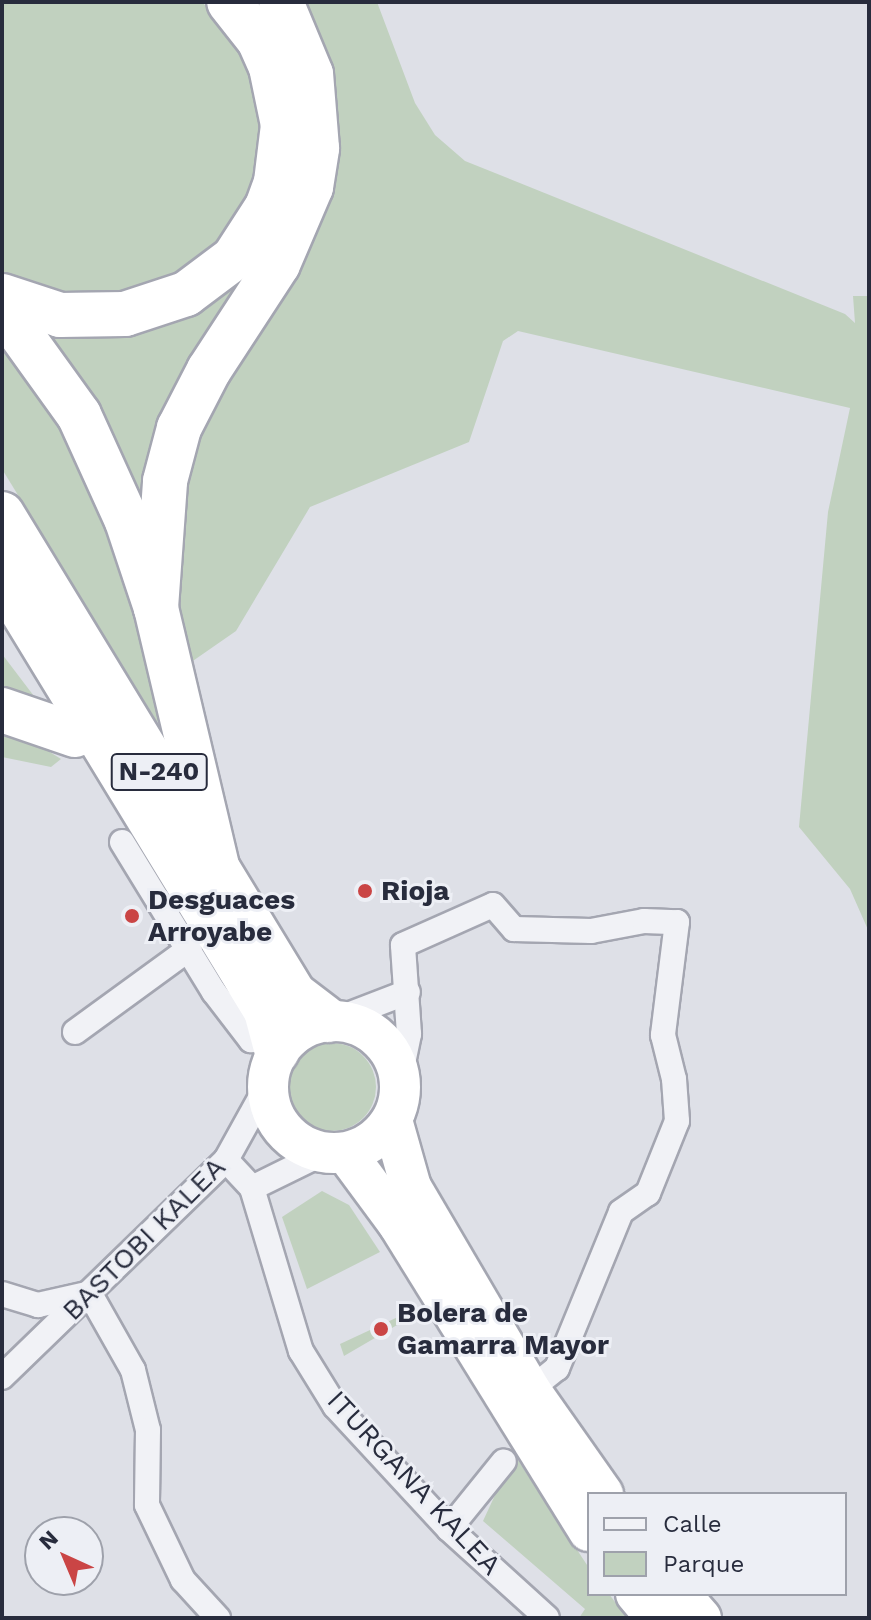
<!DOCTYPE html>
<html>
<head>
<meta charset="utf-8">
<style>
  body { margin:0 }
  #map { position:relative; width:871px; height:1620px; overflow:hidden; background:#dee0e7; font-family:"Work Sans",sans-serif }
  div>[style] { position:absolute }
  .green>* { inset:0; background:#c1d1bf }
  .round { border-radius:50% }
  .roads { filter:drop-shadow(2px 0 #a4a6b1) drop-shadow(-2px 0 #a4a6b1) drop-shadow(0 2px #a4a6b1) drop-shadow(0 -2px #a4a6b1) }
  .minor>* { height:24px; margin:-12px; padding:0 12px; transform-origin:12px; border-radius:12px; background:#f1f2f6 }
  .trunk>* { height:40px; margin:-20px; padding:0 20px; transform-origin:20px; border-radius:20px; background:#fff }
  .trunk>.ring { margin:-20px; padding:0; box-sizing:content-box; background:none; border:40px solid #fff; border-radius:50% }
  .motorway>* { height:44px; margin:-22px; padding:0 22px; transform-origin:22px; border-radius:22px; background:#fff }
  .dots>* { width:22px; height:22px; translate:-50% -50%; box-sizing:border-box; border:4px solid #edeff5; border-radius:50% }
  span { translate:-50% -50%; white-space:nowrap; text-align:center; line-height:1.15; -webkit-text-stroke:6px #edeff5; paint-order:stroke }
  .shield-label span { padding:2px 6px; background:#edeff5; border:2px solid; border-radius:6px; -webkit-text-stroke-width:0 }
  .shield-label { font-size:26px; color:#282c3d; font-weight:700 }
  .poi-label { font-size:28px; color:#282c3d; font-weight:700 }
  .left { translate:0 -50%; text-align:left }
  .street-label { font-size:28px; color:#282c3d }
  .frame { position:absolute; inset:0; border:4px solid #282c3d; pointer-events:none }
  .legend { position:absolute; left:587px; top:1492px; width:260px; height:104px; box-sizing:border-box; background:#edeff5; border:2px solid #9ea1ab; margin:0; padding:10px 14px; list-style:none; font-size:24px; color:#282c3d }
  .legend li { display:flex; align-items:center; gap:16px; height:40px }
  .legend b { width:40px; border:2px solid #9ea1ab }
  .north { position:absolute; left:24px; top:1516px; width:80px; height:80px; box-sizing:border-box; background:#edeff5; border:2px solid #9ea1ab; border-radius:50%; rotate:316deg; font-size:22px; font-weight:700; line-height:32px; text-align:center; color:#282c3d }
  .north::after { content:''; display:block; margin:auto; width:28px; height:36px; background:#ca4545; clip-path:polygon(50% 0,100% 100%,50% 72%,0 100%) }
</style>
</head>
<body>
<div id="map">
  <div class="green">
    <i style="clip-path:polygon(2px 2px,202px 2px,242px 45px,263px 94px,258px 180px,208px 263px,160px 288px,83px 303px,2px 277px)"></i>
    <i style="clip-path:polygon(247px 2px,267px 2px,285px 37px,306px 134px,301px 183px,285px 226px,179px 401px,144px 512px,123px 455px,93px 401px,38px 326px,109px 330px,179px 312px,242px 266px,262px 238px,288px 169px,292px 131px,280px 63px)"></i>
    <i style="clip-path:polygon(297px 2px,377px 2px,415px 103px,435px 135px,465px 161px,845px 314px,855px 323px,853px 296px,869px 296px,869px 932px,850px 889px,799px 827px,828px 512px,850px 408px,518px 331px,503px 341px,469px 442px,310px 507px,236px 631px,187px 665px,179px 635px,173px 560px,181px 488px,205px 415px,245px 341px)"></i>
    <i style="clip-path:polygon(2px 330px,93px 460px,164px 718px,157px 722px,2px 469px)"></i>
    <i style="clip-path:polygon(2px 654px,43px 708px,2px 699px)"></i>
    <i style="clip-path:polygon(2px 729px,29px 739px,61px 759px,51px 767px,2px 757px)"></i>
    <i class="round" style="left:288px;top:1043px;width:88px;height:88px"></i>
    <i style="clip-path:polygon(322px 1191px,349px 1205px,380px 1252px,307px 1289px,282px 1217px)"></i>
    <i style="clip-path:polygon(413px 1310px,416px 1314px,344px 1356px,340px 1344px)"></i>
    <i style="clip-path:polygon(514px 1454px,589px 1568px,589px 1594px,609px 1594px,627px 1618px,579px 1618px,585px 1609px,483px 1521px)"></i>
  </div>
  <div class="roads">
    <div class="minor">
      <i style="left:122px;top:842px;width:176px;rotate:58.5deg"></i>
      <i style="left:214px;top:992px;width:61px;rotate:52.4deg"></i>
      <i style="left:251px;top:1040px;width:24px;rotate:2deg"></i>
      <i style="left:335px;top:1020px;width:78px;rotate:-21deg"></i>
      <i style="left:75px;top:1032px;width:142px;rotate:-36.1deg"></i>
      <i style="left:400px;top:1078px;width:45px;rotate:-78.4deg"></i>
      <i style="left:409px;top:1034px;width:89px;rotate:-93.9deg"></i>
      <i style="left:403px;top:945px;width:98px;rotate:-24deg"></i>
      <i style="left:493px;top:905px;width:32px;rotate:49deg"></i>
      <i style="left:514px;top:929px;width:77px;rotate:1.5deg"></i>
      <i style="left:591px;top:931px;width:54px;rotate:-10.7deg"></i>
      <i style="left:644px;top:921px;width:33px;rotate:2deg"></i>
      <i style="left:677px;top:922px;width:114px;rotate:97.1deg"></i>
      <i style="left:663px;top:1035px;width:45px;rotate:76deg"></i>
      <i style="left:674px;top:1079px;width:42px;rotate:85.9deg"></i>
      <i style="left:677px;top:1121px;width:78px;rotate:111.9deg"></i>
      <i style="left:648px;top:1193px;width:33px;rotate:145deg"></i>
      <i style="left:621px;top:1212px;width:169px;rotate:112.3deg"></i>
      <i style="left:557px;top:1368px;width:35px;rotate:141deg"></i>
      <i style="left:226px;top:1160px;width:38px;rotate:47deg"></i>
      <i style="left:252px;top:1188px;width:170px;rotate:73.3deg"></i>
      <i style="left:301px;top:1351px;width:65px;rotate:58.3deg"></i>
      <i style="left:335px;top:1406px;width:168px;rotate:47.2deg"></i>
      <i style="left:449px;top:1529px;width:132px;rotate:42.2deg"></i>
      <i style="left:252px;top:1188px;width:79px;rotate:-26.2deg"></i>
      <i style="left:2px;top:1294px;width:38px;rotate:17deg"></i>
      <i style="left:38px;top:1305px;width:50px;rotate:-12.7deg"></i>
      <i style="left:90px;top:1294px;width:87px;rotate:60.5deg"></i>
      <i style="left:133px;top:1370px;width:62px;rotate:76deg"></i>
      <i style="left:148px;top:1430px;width:75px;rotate:90.8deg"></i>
      <i style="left:147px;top:1505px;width:83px;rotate:64.4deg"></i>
      <i style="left:183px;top:1580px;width:52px;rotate:47.4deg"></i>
      <i style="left:2px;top:1377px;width:312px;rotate:-44.1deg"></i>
      <i style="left:226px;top:1160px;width:85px;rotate:-61deg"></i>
      <i style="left:449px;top:1529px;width:87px;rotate:-51deg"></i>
    </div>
    <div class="trunk">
      <i class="ring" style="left:268px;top:1021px;width:92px;height:92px"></i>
      <i style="left:392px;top:1120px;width:70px;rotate:74.2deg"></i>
      <i style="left:411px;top:1187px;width:235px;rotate:59.6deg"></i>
      <i style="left:530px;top:1390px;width:127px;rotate:54.9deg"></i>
      <i style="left:346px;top:1153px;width:89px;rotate:53.6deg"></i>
      <i style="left:399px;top:1225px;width:360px;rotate:58.2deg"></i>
      <i style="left:636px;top:1594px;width:31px;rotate:50deg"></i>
      <i style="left:680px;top:1594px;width:32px;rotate:49deg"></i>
    </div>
    <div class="motorway">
      <i style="left:2px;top:296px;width:61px;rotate:18.1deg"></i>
      <i style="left:60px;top:315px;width:65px;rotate:-0.9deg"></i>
      <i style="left:125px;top:314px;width:64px;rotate:-18.2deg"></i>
      <i style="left:186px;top:294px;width:60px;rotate:-36.9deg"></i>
      <i style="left:234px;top:258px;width:61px;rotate:-57.1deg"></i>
      <i style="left:267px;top:207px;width:27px;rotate:-70deg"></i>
      <i style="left:276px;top:182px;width:57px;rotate:-83deg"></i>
      <i style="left:283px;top:125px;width:59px;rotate:-101.7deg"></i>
      <i style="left:271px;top:67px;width:30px;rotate:-114deg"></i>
      <i style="left:259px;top:40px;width:48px;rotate:-128.3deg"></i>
      <i style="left:2px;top:308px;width:132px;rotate:54.3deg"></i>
      <i style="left:79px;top:415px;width:116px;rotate:65.6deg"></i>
      <i style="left:127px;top:521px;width:92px;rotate:71.6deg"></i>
      <i style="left:156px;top:608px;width:269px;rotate:76.7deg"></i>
      <i style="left:2px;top:514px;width:562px;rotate:58.69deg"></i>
      <i style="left:294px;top:994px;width:43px;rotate:37.4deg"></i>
      <i style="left:2px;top:578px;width:507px;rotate:58.63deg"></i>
      <i style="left:266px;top:1011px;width:42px;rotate:75deg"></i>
      <i style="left:156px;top:608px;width:127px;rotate:-85.9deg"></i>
      <i style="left:165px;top:481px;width:55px;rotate:-75.2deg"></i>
      <i style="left:179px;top:428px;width:65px;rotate:-62.7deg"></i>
      <i style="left:209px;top:370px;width:126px;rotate:-56.9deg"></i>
      <i style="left:278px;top:264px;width:84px;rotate:-66.8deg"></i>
      <i style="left:311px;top:187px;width:39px;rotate:-81deg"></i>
      <i style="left:317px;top:148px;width:74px;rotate:-94.6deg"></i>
      <i style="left:311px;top:74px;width:78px;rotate:-112.6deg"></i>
      <i style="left:2px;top:710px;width:77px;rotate:18.9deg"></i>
    </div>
  </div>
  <div class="dots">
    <i style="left:365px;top:891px;background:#ca4545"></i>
    <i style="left:132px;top:916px;background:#ca4545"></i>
    <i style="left:381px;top:1329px;background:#ca4545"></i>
  </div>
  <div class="shield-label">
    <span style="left:159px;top:772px">N-240</span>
  </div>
  <div class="poi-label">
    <span class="left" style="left:381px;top:891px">Rioja</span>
    <span class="left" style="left:148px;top:916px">Desguaces<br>Arroyabe</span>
    <span class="left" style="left:397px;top:1329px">Bolera de<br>Gamarra Mayor</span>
  </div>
  <div class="street-label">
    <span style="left:144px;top:1239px;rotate:-45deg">BASTOBI KALEA</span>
    <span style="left:414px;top:1483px;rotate:47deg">ITURGANA KALEA</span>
  </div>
  <div class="frame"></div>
  <ul class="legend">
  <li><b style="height:10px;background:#f1f2f6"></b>Calle</li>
  <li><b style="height:22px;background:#c1d1bf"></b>Parque</li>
  </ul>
  <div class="north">N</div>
</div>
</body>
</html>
